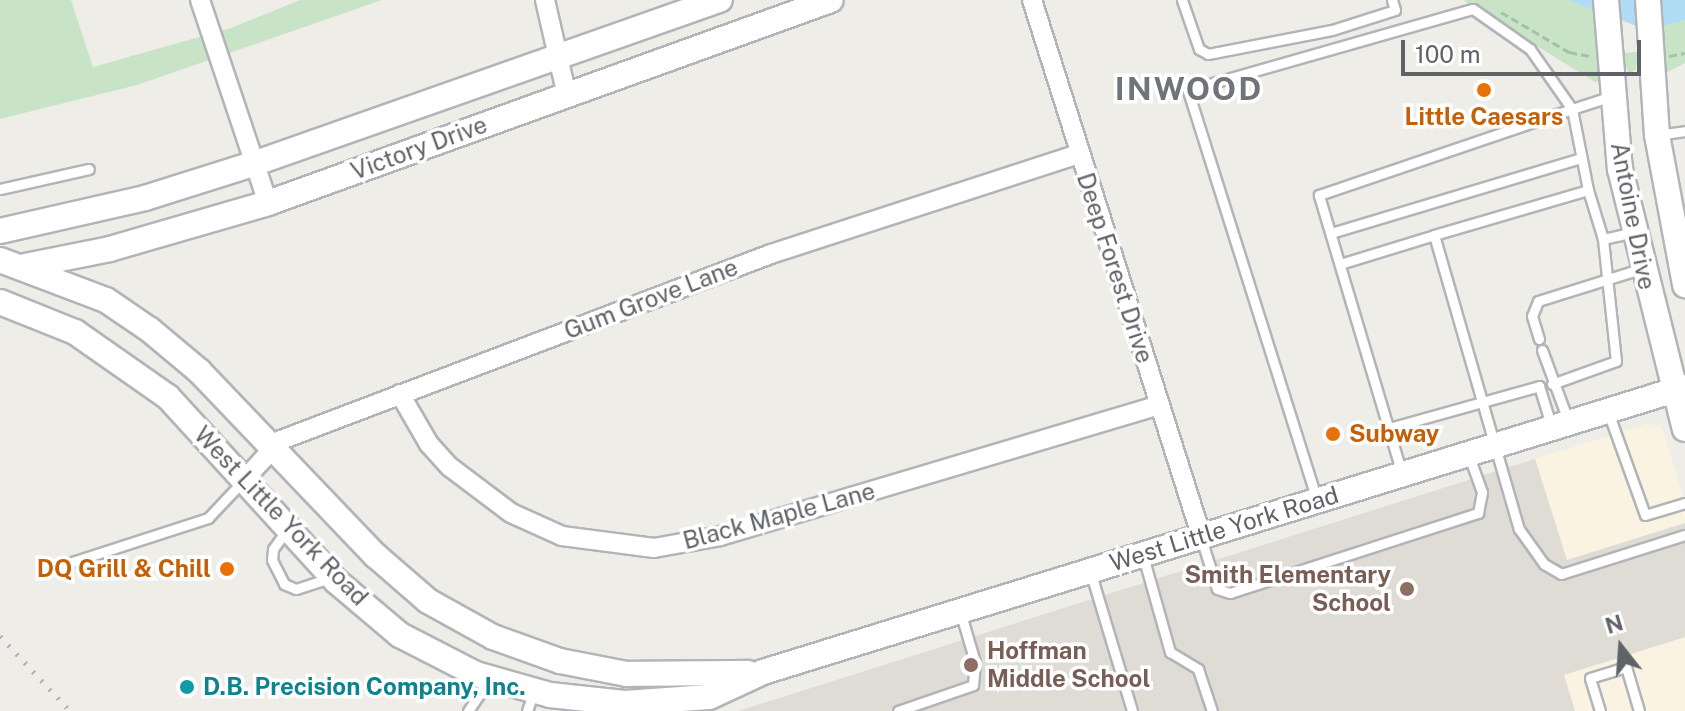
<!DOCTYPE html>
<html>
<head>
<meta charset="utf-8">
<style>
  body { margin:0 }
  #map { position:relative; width:1685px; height:711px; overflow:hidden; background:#efede8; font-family:"Public Sans",sans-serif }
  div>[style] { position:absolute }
  .commercial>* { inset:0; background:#faf3e1 }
  .education>* { inset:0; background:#dfdcd6 }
  .green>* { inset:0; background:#c9e3c7 }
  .water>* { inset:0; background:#b1dcf5 }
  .path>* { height:3px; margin-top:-1.5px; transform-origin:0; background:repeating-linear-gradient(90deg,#a1c4a9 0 8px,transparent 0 12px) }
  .roads { filter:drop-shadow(2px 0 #b2b4b8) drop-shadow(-2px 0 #b2b4b8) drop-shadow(0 2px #b2b4b8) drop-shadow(0 -2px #b2b4b8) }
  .lane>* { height:9px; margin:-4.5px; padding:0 4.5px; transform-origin:4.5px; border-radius:4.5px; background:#fff }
  .street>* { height:18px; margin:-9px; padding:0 9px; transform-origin:9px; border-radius:9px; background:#fff }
  .secondary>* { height:24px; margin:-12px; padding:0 12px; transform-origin:12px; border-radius:12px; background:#fff }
  .rail>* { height:5px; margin-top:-2.5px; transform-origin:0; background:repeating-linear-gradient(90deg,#b3b4b4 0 2px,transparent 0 12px) }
  .dots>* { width:22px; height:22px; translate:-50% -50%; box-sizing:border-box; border:4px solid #fff; border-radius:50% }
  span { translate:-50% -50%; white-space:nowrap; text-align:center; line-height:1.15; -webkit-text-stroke:7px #fff; paint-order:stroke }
  .food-label { font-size:24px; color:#c56008; font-weight:700 }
  .left { translate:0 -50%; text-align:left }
  .right { translate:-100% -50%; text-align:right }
  .street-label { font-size:24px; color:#5f6266 }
  .education-label { font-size:24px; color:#785e54; font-weight:700 }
  .culture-label { font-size:24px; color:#0d838f; font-weight:700 }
  .district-label { font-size:32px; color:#707478; font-weight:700; letter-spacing:2px }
  .north { position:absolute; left:1581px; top:607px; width:80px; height:80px; -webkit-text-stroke:6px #fff; paint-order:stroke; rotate:343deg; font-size:22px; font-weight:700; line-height:32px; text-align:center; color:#5f6266 }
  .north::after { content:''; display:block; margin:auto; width:28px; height:36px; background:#5f6266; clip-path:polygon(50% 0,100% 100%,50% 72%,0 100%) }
  .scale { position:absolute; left:1401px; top:40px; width:240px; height:36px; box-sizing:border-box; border:4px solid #5f6266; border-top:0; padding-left:10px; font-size:24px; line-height:28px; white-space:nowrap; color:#5f6266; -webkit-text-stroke:6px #fff; paint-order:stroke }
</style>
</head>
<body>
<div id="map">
  <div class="commercial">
    <i style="clip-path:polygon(1647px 424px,1662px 427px,1685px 502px,1685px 523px,1567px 560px,1535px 459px)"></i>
    <i style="clip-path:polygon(1685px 637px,1685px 711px,1575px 711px,1563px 675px)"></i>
  </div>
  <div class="education">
    <i style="clip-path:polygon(1535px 459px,1567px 560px,1685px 523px,1685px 637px,1564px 675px,1575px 711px,738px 711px)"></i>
  </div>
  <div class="green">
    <i style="clip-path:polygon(0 0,71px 0,93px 67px,231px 28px,300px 0,382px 0,137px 85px,0 119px)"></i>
    <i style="clip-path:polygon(1463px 0,1598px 0,1600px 81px,1595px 82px)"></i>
    <i style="clip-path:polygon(1660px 0,1685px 0,1685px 63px,1660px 76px)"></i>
    <i style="clip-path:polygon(1638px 52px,1636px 69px,1629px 74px,1620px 53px)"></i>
  </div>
  <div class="water">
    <i style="clip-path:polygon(1568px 0,1685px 0,1685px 20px,1647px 30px)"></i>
  </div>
  <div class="path">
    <i style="left:1501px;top:12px;width:79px;rotate:30.5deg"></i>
    <i style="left:1569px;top:52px;width:21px;rotate:11deg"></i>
    <i style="left:1669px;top:56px;width:16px;rotate:-11deg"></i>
  </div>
  <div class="roads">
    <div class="lane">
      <i style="left:1182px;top:0;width:52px;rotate:70.9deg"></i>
      <i style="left:1199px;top:49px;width:10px;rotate:29deg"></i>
      <i style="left:1208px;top:54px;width:126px;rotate:-11deg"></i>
      <i style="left:1332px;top:30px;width:66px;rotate:-17.6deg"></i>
      <i style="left:1395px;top:10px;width:10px;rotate:-107deg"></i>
      <i style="left:1657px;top:135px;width:28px;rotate:-8deg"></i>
      <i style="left:0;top:189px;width:91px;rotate:-12.7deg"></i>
      <i style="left:1634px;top:232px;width:32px;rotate:167deg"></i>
      <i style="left:1603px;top:239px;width:51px;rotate:-107deg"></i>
      <i style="left:1588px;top:190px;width:160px;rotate:163.7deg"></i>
      <i style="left:1434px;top:235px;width:306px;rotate:73.9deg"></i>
      <i style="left:1519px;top:529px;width:43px;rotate:54.5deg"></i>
      <i style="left:1544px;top:564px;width:20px;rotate:30deg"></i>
      <i style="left:1561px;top:574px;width:130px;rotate:-17.5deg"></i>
      <i style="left:1331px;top:233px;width:261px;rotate:-16.7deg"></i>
      <i style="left:1340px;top:264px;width:98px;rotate:-17.1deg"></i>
      <i style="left:1539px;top:339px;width:24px;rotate:-107deg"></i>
      <i style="left:1532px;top:316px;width:16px;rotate:-68deg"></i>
      <i style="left:1538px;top:301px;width:110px;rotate:-17.4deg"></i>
      <i style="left:1542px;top:350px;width:78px;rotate:69.7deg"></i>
      <i style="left:1552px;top:384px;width:68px;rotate:-19.8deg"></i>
      <i style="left:1616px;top:361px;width:123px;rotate:-96.1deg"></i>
      <i style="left:1608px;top:412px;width:109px;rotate:70.2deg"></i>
      <i style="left:1645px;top:515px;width:42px;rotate:-16.7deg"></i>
      <i style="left:1389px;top:428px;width:156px;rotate:-15.6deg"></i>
      <i style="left:1539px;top:386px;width:41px;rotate:72.9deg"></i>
      <i style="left:1402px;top:474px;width:291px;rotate:-106.6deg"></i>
      <i style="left:1319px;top:195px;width:267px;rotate:-18.8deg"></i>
      <i style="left:1572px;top:109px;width:83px;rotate:78.8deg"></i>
      <i style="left:1317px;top:500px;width:430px;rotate:-107.5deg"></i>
      <i style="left:1188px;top:90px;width:296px;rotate:-15.9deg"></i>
      <i style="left:1473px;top:9px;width:70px;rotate:35.1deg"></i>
      <i style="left:1530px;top:49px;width:73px;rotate:55deg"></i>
      <i style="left:1572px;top:109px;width:42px;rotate:-18deg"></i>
      <i style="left:286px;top:531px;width:22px;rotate:126deg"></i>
      <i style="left:273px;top:549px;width:11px;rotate:95deg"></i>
      <i style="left:272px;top:560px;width:27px;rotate:63deg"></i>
      <i style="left:284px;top:584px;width:13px;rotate:23deg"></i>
      <i style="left:296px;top:589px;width:36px;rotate:-18deg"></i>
      <i style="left:1201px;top:538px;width:53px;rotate:72.6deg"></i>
      <i style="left:1217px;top:589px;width:14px;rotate:17deg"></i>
      <i style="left:1230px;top:593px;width:261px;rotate:-17.9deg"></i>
      <i style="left:1478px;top:513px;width:21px;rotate:-79deg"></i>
      <i style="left:1482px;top:492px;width:38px;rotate:-110deg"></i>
      <i style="left:1143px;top:556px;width:100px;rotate:74.3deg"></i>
      <i style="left:1170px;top:652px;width:33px;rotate:31deg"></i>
      <i style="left:1198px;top:669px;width:44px;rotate:71.6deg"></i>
      <i style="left:72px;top:562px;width:143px;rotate:-17.9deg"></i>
      <i style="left:208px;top:518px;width:51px;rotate:-46.6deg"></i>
      <i style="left:1091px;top:574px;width:143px;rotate:73.3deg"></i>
      <i style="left:468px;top:711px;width:36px;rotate:-56deg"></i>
      <i style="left:527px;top:711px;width:21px;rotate:-71deg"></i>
      <i style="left:898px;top:711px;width:79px;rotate:-19.1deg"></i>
      <i style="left:973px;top:685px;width:23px;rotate:-85deg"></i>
      <i style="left:975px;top:662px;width:53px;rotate:-106.4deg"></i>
      <i style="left:1600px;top:711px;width:34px;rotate:-107deg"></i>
      <i style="left:1590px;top:678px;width:38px;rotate:-17deg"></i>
      <i style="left:1626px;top:667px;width:46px;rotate:73.5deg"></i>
    </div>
    <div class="street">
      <i style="left:200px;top:0;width:214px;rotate:71.5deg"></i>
      <i style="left:545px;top:0;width:98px;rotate:77.1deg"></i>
      <i style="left:1032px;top:0;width:561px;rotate:72.47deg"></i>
      <i style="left:400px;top:394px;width:58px;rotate:59.9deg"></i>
      <i style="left:429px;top:444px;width:31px;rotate:48deg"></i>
      <i style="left:450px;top:467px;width:76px;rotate:37deg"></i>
      <i style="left:511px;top:513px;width:56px;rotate:24.3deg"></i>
      <i style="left:562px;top:536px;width:93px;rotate:7.4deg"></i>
      <i style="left:654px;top:548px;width:67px;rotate:-10.3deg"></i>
      <i style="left:720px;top:536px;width:458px;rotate:-16.6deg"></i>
      <i style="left:243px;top:481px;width:56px;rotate:-47.2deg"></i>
      <i style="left:281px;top:440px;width:524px;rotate:-20.79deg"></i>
      <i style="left:771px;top:254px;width:323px;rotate:-18deg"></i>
    </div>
    <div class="secondary">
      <i style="left:1606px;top:0;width:170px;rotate:85.3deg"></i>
      <i style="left:1620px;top:169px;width:268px;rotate:76deg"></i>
      <i style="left:1648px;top:0;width:135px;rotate:86.2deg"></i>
      <i style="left:1657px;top:135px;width:153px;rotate:79.4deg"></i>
      <i style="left:0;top:231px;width:149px;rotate:-12.8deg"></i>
      <i style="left:145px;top:198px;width:113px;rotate:-17.5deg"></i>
      <i style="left:253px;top:164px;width:495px;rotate:-19.4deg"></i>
      <i style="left:0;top:260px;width:113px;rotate:20.7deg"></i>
      <i style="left:106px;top:300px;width:53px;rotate:34.3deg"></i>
      <i style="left:150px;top:330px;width:64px;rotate:39.9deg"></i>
      <i style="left:199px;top:371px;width:255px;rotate:46.3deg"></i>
      <i style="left:375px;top:555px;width:70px;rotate:41deg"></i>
      <i style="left:428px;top:601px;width:74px;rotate:29deg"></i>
      <i style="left:493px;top:637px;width:71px;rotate:19.7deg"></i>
      <i style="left:560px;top:661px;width:68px;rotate:11deg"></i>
      <i style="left:627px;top:674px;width:121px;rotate:-0.5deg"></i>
      <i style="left:25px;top:266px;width:87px;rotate:-11.3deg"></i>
      <i style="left:110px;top:249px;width:165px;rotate:-16.2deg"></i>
      <i style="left:268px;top:203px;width:598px;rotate:-19.83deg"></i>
      <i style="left:0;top:302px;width:81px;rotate:21.8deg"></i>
      <i style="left:75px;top:332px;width:113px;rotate:35deg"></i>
      <i style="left:168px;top:397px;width:249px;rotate:47.6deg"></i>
      <i style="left:336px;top:581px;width:84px;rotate:40.2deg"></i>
      <i style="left:400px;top:635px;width:85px;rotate:27.2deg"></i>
      <i style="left:476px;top:674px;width:77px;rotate:15.8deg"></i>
      <i style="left:550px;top:695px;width:75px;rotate:6.1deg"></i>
      <i style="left:625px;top:703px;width:84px;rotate:-4.1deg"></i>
      <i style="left:709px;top:697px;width:60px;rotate:-24.8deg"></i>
      <i style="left:763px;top:672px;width:965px;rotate:-17.18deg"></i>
    </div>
  </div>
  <div class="rail">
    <i style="left:0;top:636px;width:103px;rotate:47deg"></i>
  </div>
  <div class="dots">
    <i style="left:1484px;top:90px;background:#e8710a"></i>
    <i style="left:1333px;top:434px;background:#e8710a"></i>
    <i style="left:227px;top:569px;background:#e8710a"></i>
    <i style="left:1407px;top:589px;background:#8d6e63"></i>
    <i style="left:971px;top:665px;background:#8d6e63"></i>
    <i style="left:187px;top:687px;background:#0f9aa8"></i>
  </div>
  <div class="food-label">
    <span style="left:1484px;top:117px">Little Caesars</span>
    <span class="left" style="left:1349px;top:434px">Subway</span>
    <span class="right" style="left:211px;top:569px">DQ Grill &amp; Chill</span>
  </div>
  <div class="street-label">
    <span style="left:419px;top:148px;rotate:-20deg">Victory Drive</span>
    <span style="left:1633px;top:216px;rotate:79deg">Antoine Drive</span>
    <span style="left:1115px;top:268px;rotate:72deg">Deep Forest Drive</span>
    <span style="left:651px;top:299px;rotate:-21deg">Gum Grove Lane</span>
    <span style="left:281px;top:516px;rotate:46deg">West Little York Road</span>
    <span style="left:779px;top:516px;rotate:-15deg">Black Maple Lane</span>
    <span style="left:1224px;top:529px;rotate:-17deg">West Little York Road</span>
  </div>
  <div class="education-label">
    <span class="right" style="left:1391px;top:589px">Smith Elementary<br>School</span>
    <span class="left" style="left:987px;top:665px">Hoffman<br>Middle School</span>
  </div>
  <div class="culture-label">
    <span class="left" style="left:203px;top:687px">D.B. Precision Company, Inc.</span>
  </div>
  <div class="district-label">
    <span style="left:1189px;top:89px">INWOOD</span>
  </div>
  <div class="north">N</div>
  <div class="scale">100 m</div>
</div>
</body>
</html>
